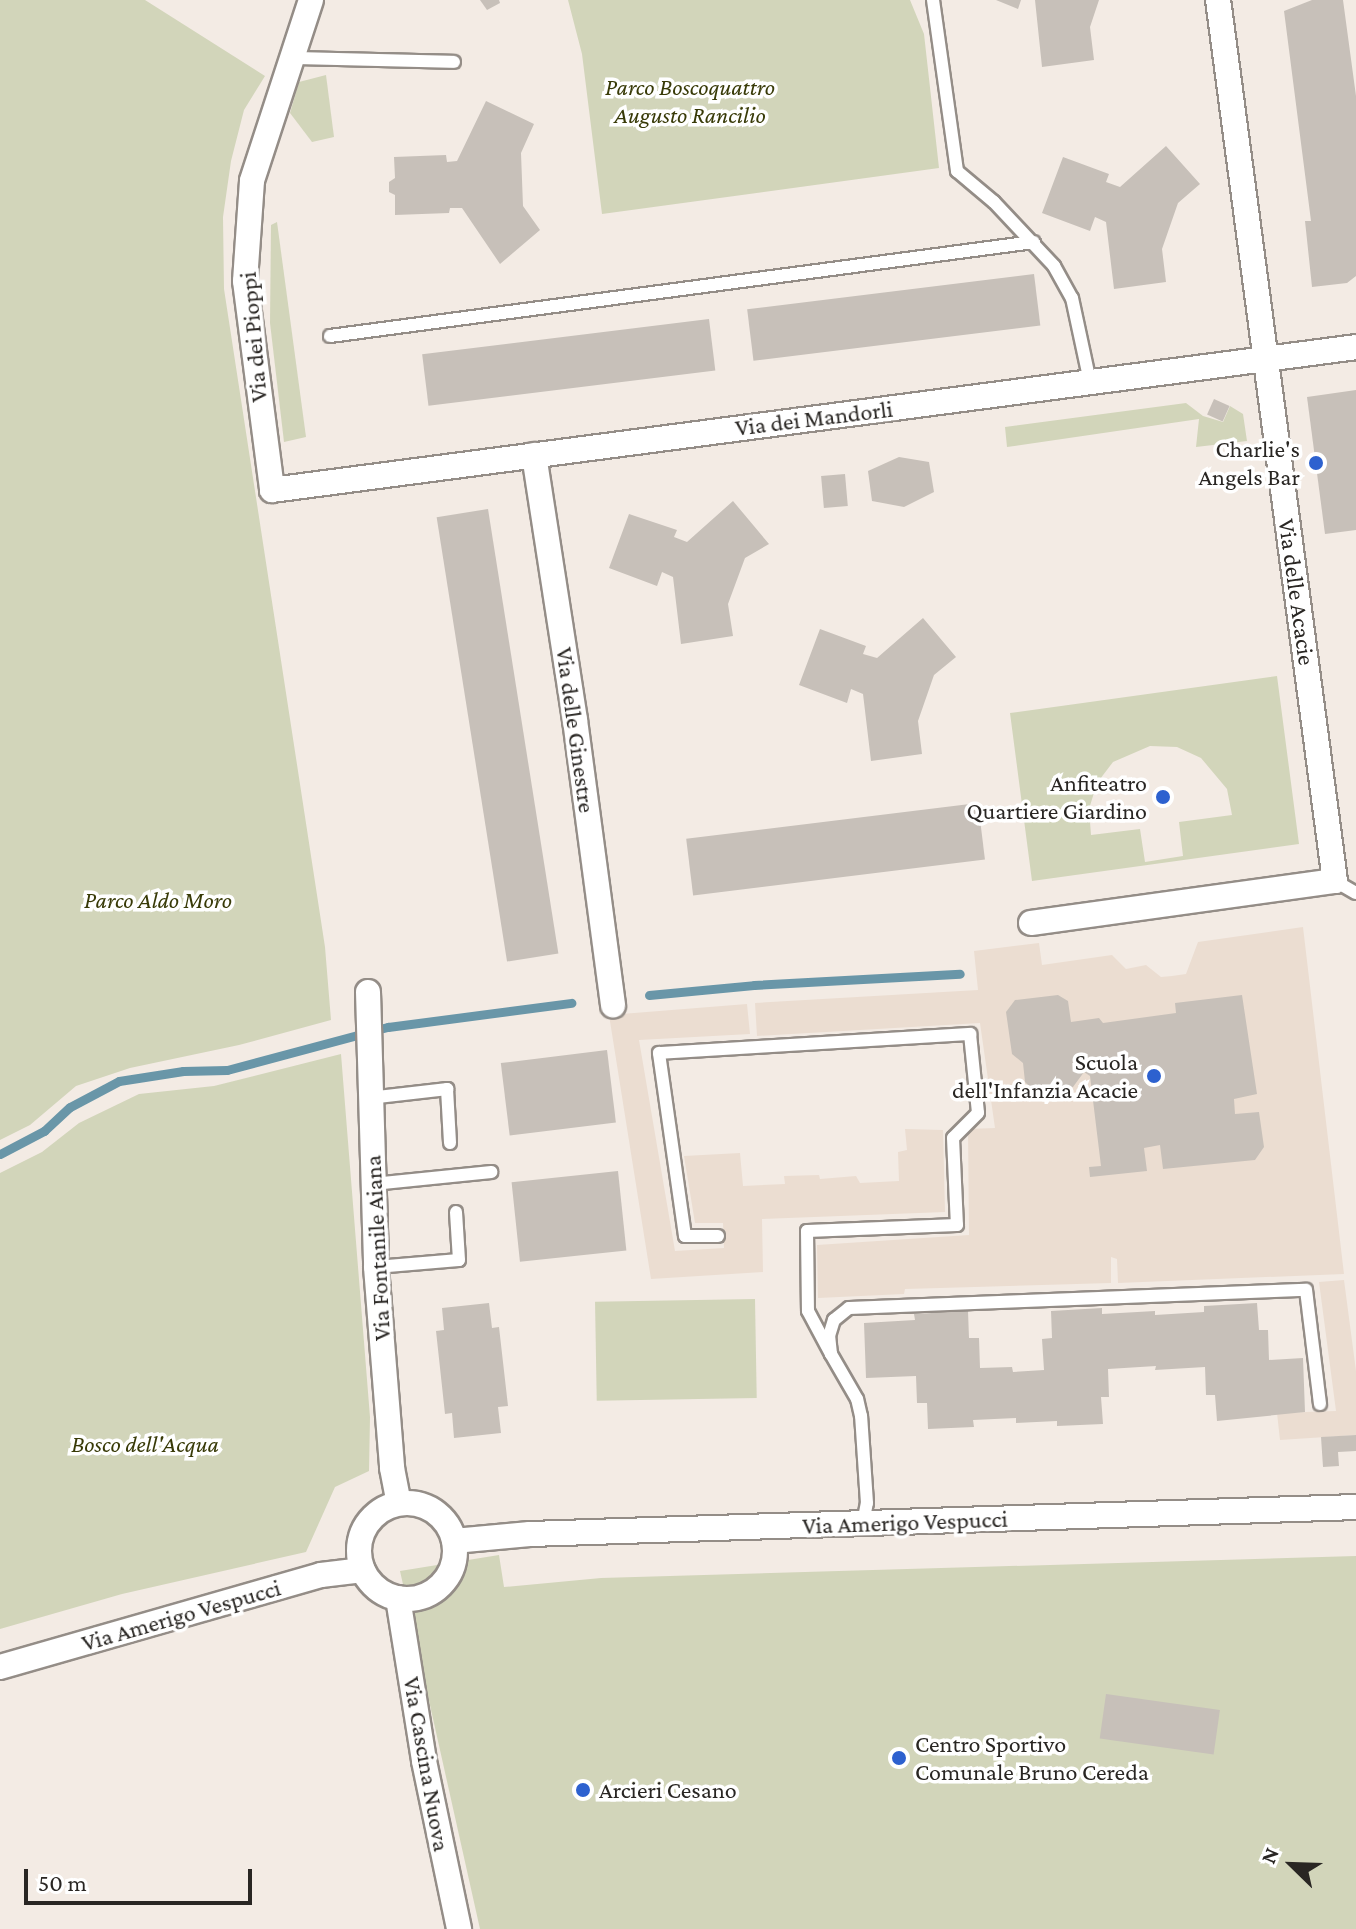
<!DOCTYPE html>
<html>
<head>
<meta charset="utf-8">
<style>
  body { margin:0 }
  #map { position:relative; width:1356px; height:1929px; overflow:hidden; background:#f3ebe4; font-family:"Crimson Pro",serif }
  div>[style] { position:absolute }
  .built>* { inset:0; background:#ebddd1 }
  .green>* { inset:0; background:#d2d5ba; transform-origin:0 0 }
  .stream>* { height:9px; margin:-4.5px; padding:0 4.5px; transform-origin:4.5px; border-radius:4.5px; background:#6996a8 }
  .building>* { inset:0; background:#c7c0b9; transform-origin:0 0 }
  .roads { filter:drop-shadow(2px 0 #948d87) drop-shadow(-2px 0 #948d87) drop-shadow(0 2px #948d87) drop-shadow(0 -2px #948d87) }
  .lane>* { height:12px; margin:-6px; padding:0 6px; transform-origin:6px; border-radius:6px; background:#fff }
  .street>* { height:24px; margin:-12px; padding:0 12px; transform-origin:12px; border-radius:12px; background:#fff }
  .street>.ring { margin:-12px; padding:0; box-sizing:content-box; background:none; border:24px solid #fff; border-radius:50% }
  .dots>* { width:22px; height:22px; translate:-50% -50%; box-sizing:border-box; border:4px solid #fff; border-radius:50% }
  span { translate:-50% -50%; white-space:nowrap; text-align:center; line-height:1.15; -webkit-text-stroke:7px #fff; paint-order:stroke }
  .park-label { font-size:24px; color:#383a07; font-style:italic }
  .street-label { font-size:24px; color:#292623 }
  .poi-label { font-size:24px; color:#292623 }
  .right { translate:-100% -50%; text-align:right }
  .left { translate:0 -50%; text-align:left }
  .north { position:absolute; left:1252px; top:1825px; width:80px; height:80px; -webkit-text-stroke:6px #fff; paint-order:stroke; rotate:293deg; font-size:22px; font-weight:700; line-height:32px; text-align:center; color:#292623 }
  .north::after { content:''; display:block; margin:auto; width:28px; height:36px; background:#292623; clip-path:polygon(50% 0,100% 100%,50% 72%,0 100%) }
  .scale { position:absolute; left:24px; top:1869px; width:228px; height:36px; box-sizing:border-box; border:4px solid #292623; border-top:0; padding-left:10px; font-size:24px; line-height:28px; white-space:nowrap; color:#292623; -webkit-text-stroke:6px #fff; paint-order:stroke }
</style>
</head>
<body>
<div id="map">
  <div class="built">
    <i style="clip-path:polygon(1303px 927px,1344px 1274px,1118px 1283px,1117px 1259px,1111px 1257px,1111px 1283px,905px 1289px,904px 1294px,818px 1298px,817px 1245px,969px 1235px,968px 1129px,995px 1128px,980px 1023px,757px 1036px,755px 1003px,978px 990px,974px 951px,1039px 943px,1042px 965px,1112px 955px,1126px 969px,1146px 965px,1161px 977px,1172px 976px,1186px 974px,1198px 942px)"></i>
    <i style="clip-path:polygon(747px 1004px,750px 1034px,639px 1040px,675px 1251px,724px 1248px,723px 1223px,695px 1223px,684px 1156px,740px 1153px,743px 1186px,785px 1184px,784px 1176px,819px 1175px,820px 1179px,856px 1176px,860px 1183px,899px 1181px,898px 1152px,907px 1150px,905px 1129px,943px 1130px,945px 1212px,762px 1219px,763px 1272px,651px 1279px,609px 1015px)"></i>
    <i style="clip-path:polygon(1344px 1280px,1356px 1371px,1356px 1435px,1280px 1440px,1277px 1413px,1336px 1411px,1319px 1282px)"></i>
  </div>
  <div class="green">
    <i style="clip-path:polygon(0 0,145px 0,265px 76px,244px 110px,231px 161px,223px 217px,224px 289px,325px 947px,331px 1020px,239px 1045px,130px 1068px,76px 1086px,30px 1125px,0 1140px)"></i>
    <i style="clip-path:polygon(568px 0,910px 0,924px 34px,939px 168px,602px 214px,582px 54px)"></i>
    <i style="clip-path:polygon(326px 75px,334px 137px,312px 142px,290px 113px,299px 82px)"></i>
    <i style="clip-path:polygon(277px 222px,306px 437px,284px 442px,270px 323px,271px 225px)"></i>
    <i style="clip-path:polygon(1186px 403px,1203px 416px,1223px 422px,1230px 406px,1243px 414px,1247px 441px,1196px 447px,1199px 419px,1007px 447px,1005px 427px)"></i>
    <i style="clip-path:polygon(evenodd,1277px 676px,1299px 844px,1032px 881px,1010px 713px,1277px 676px,1150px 746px,1177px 747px,1201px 758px,1227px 789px,1232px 815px,1179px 822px,1183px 856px,1145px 862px,1140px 829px,1091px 835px,1089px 809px,1097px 783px,1113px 762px,1150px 746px)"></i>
    <i style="clip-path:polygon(341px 1054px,370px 1417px,369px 1471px,335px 1487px,306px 1552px,122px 1594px,0 1629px,0 1173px,42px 1152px,79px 1123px,139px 1094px,214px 1086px)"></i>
    <i style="left:755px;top:1299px;width:99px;height:160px;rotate:89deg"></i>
    <i style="clip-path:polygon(499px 1555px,504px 1587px,601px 1578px,1356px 1556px,1356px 1929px,480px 1929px,400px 1571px)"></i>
  </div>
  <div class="stream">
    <i style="left:649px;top:995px;width:105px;rotate:-5.4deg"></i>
    <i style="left:754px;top:985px;width:206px;rotate:-3.1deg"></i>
    <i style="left:0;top:1154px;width:50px;rotate:-27.6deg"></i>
    <i style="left:44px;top:1131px;width:35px;rotate:-43deg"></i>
    <i style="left:70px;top:1107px;width:55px;rotate:-28deg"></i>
    <i style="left:119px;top:1081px;width:65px;rotate:-8.9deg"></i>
    <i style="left:183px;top:1071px;width:44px;rotate:-1.3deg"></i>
    <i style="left:227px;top:1070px;width:167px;rotate:-15deg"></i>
    <i style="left:388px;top:1027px;width:185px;rotate:-7.5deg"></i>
  </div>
  <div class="building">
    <i style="clip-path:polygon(480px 0,499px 0,500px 3px,487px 10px)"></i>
    <i style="clip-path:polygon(996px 0,1021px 0,1018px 9px)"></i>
    <i style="clip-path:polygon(1035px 0,1099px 0,1090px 27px,1094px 60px,1042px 67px)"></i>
    <i style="clip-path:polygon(1312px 0,1343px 0,1356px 96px,1356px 276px,1347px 283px,1312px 287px,1305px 221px,1311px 221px,1284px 11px)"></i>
    <i style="clip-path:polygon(486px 101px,534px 124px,521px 153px,523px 206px,540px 230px,500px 264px,462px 208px,450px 208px,449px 213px,395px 215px,395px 195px,389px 192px,389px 182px,395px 178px,394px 157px,446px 155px,447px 162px,457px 161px)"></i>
    <i style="clip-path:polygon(1166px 146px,1200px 184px,1178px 203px,1162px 249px,1166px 282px,1114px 289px,1106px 222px,1095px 217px,1090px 231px,1042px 213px,1063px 157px,1109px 174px,1106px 182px,1120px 187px)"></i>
    <i style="left:1034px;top:274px;width:52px;height:289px;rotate:83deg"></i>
    <i style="left:709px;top:319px;width:52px;height:289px;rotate:83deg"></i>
    <i style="clip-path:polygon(1356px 390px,1356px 530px,1325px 534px,1307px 397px)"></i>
    <i style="left:1214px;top:399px;width:17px;height:17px;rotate:24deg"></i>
    <i style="clip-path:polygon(899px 457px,929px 462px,934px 492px,904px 507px,872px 501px,868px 471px)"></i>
    <i style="left:845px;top:474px;width:32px;height:24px;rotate:85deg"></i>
    <i style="clip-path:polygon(733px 501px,769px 544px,745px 558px,728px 604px,733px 636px,681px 644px,673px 577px,662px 572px,657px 586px,609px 568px,629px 514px,677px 530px,674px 537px,687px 542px)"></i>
    <i style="left:488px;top:509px;width:450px;height:52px;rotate:81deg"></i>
    <i style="clip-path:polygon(923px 618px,956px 657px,934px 675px,918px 721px,922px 754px,871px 761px,863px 694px,851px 689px,847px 703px,799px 685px,820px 629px,866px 646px,863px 654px,877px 658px)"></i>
    <i style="left:978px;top:803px;width:57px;height:294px;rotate:83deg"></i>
    <i style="clip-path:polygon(1058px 995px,1068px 1001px,1071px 1022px,1099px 1018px,1103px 1023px,1176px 1013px,1175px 1003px,1242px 995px,1257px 1094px,1234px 1099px,1235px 1114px,1259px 1112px,1264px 1147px,1255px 1160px,1163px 1169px,1160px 1145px,1144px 1148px,1147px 1171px,1090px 1177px,1089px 1167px,1101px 1166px,1090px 1076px,1084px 1072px,1073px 1087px,1036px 1093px,1025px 1082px,1023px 1063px,1012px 1054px,1006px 1012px,1015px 1000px)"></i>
    <i style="left:607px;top:1050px;width:73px;height:107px;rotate:83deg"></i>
    <i style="left:618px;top:1171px;width:80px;height:107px;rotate:84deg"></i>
    <i style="clip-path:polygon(489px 1303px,492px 1328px,499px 1327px,508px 1406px,498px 1407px,501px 1433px,454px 1438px,452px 1413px,445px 1414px,436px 1331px,444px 1330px,442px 1308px)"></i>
    <i style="clip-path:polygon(1257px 1303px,1259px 1330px,1268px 1330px,1269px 1360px,1303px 1358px,1305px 1412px,1217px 1421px,1215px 1395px,1206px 1395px,1205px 1367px,1155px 1370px,1156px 1366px,1108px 1369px,1109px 1397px,1101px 1397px,1103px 1424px,1057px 1426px,1057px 1421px,1016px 1423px,1016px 1418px,973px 1420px,974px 1427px,928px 1429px,927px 1403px,917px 1403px,916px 1376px,866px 1378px,864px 1323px,915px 1320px,914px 1314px,968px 1311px,969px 1338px,979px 1338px,980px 1368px,1012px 1367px,1013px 1372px,1044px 1370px,1042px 1339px,1052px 1338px,1051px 1311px,1102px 1308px,1102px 1314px,1155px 1311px,1155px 1315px,1204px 1312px,1204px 1306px)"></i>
    <i style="clip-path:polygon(1356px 1435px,1356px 1451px,1338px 1452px,1339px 1466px,1323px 1467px,1321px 1437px)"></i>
    <i style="left:1106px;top:1694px;width:115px;height:45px;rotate:8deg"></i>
  </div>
  <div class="roads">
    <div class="lane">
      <i style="left:933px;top:0;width:173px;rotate:82deg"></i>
      <i style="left:957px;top:171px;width:48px;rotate:40deg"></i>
      <i style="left:994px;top:202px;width:88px;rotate:46.8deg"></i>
      <i style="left:1054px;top:266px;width:37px;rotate:61deg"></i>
      <i style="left:1072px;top:298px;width:86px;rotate:77.9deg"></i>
      <i style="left:292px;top:58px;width:162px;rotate:1.4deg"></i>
      <i style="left:330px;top:336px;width:710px;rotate:-7.61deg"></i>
      <i style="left:1335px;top:881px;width:24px;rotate:30deg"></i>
      <i style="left:369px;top:1098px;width:79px;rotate:-6.6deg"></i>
      <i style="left:447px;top:1089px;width:54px;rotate:86.8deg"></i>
      <i style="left:373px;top:1184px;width:119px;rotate:-5.8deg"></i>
      <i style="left:718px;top:1236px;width:33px;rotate:180deg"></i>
      <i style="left:685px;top:1236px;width:185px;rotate:-98.1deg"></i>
      <i style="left:659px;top:1053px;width:312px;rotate:-3.5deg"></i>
      <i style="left:970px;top:1034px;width:79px;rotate:84.2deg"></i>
      <i style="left:978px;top:1113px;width:35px;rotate:135deg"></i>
      <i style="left:953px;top:1138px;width:87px;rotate:87.4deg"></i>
      <i style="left:957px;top:1225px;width:150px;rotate:177.7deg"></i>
      <i style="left:807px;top:1231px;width:80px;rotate:89.3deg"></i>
      <i style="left:808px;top:1311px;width:49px;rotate:61.9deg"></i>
      <i style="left:376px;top:1267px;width:83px;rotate:-4.8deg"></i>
      <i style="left:459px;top:1260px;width:48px;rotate:-93.6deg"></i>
      <i style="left:863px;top:1523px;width:20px;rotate:-79deg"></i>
      <i style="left:867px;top:1503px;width:87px;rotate:-93.9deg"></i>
      <i style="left:861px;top:1416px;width:17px;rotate:-103deg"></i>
      <i style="left:857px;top:1399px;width:52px;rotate:-120deg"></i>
      <i style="left:831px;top:1354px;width:18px;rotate:-96deg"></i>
      <i style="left:829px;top:1336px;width:17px;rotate:-73deg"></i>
      <i style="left:834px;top:1320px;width:19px;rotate:-39deg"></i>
      <i style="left:849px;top:1308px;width:457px;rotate:-2.3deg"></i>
      <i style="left:1306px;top:1290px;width:115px;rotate:83deg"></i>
    </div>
    <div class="street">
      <i style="left:311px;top:0;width:190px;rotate:108.1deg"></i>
      <i style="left:252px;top:181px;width:100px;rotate:94deg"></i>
      <i style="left:245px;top:281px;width:211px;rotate:82.6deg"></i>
      <i style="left:272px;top:490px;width:1093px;rotate:-7.51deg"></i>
      <i style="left:534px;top:455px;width:268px;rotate:81.2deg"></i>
      <i style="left:575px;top:720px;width:288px;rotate:82.4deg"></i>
      <i style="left:1031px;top:923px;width:307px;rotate:-7.9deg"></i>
      <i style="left:1335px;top:881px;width:889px;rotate:-97.56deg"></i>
      <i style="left:368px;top:992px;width:275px;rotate:88.3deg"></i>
      <i style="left:376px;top:1267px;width:202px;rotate:85.4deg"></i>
      <i style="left:392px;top:1468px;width:36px;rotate:79deg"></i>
      <i class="ring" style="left:359px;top:1503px;width:72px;height:72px"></i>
      <i style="left:454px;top:1541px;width:76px;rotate:-5.3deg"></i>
      <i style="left:530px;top:1534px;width:826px;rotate:-1.87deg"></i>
      <i style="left:398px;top:1598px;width:165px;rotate:80.9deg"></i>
      <i style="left:424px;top:1761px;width:172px;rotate:78.2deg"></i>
      <i style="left:0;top:1667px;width:334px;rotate:-16deg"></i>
      <i style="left:321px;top:1575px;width:42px;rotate:-6.8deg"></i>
    </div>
  </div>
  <div class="dots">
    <i style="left:1316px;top:463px;background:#2d61cf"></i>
    <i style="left:1163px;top:797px;background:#2d61cf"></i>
    <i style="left:1154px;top:1076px;background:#2d61cf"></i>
    <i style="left:899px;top:1758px;background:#2d61cf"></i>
    <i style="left:583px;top:1790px;background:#2d61cf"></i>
  </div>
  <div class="park-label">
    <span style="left:690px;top:101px">Parco Boscoquattro<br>Augusto Rancilio</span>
    <span style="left:158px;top:900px">Parco Aldo Moro</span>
    <span style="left:145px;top:1444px">Bosco dell'Acqua</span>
  </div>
  <div class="street-label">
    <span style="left:253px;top:337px;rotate:-95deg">Via dei Pioppi</span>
    <span style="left:814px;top:418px;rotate:-7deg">Via dei Mandorli</span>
    <span style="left:1297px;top:592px;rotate:82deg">Via delle Acacie</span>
    <span style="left:576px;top:730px;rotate:82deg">Via delle Ginestre</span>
    <span style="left:377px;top:1248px;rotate:-93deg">Via Fontanile Aiana</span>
    <span style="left:905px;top:1522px;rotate:-2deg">Via Amerigo Vespucci</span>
    <span style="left:181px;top:1615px;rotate:-16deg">Via Amerigo Vespucci</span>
    <span style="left:427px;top:1764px;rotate:80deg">Via Cascina Nuova</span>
  </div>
  <div class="poi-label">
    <span class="right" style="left:1300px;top:463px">Charlie's<br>Angels Bar</span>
    <span class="right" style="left:1147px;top:797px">Anfiteatro<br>Quartiere Giardino</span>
    <span class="right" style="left:1138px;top:1076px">Scuola<br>dell'Infanzia Acacie</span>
    <span class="left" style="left:915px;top:1758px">Centro Sportivo<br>Comunale Bruno Cereda</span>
    <span class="left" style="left:599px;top:1790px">Arcieri Cesano</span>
  </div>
  <div class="north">N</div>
  <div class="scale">50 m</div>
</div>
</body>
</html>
